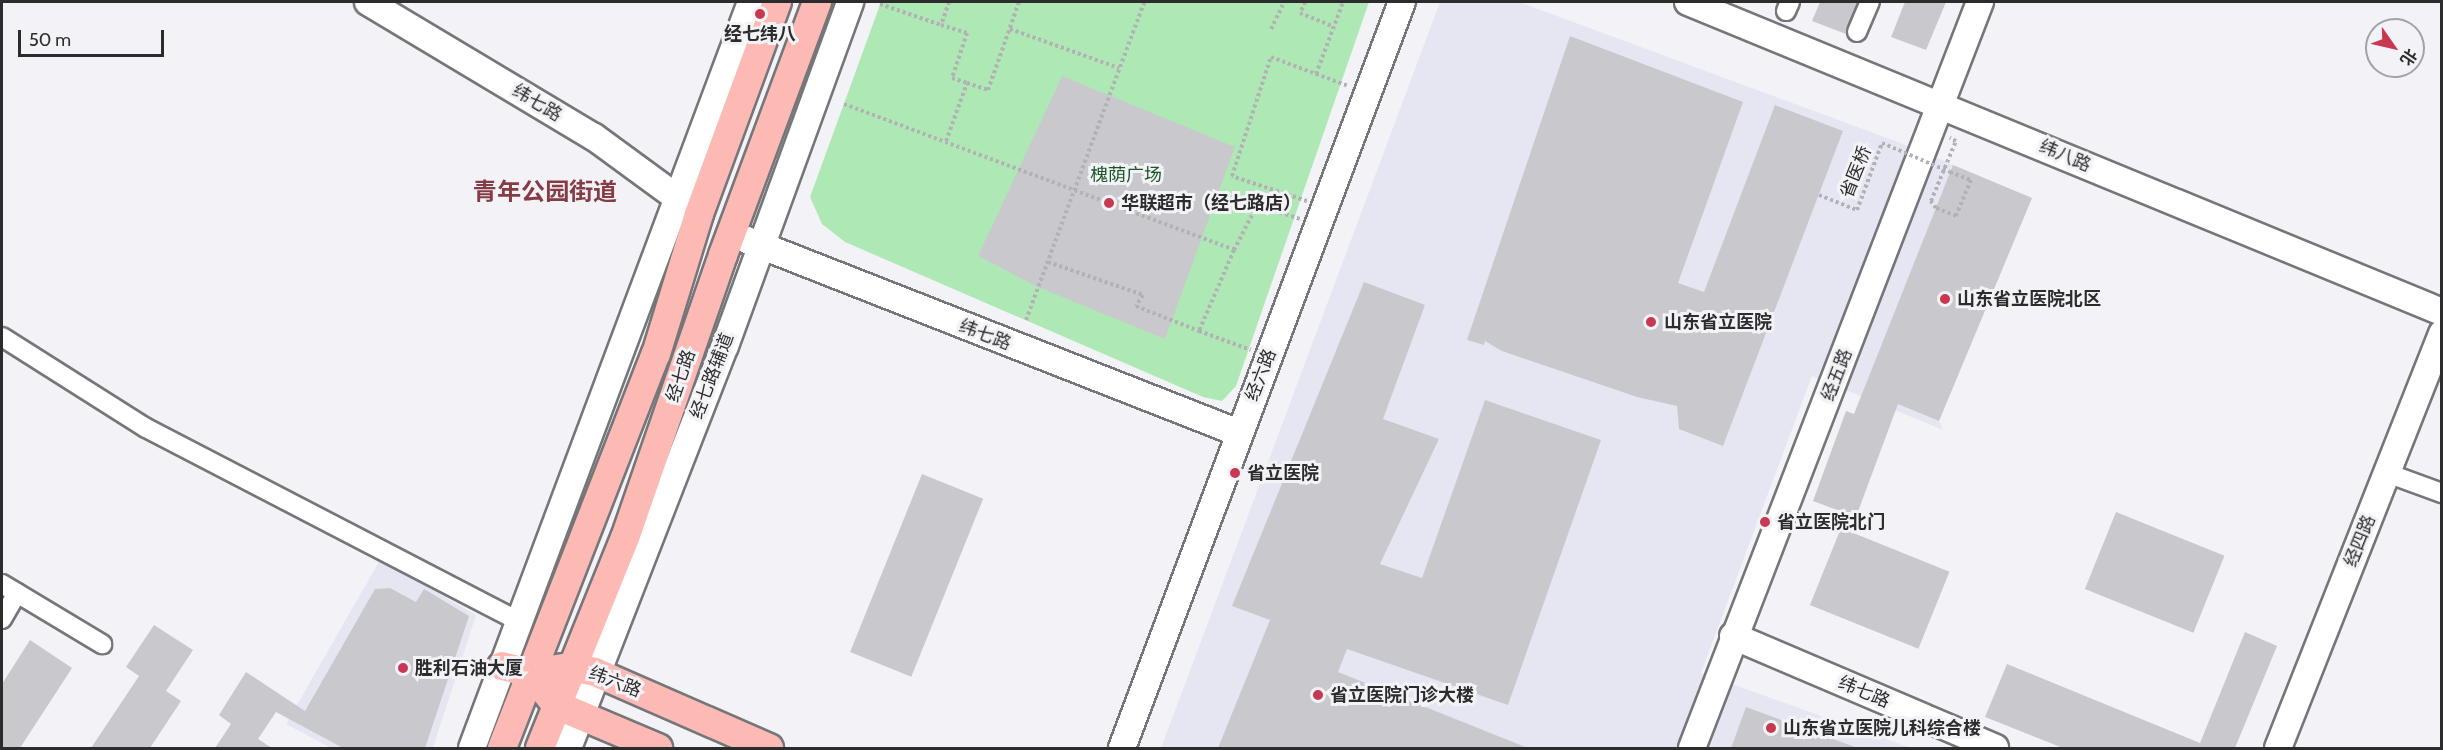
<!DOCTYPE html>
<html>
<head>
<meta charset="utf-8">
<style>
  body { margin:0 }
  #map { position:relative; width:2443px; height:750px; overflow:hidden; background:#f3f3f7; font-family:Cabin,"Noto Sans SC",sans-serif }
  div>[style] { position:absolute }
  .built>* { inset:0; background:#e5e6f1 }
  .green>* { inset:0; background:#aee8b4 }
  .building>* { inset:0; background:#c9c9cd; transform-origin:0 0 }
  .path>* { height:4px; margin-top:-2px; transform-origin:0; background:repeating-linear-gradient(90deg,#b2b2b5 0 3px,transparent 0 6px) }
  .roads { filter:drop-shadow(2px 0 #757679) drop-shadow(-2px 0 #757679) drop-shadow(0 2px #757679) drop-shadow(0 -2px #757679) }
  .street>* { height:18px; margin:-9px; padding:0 9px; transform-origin:9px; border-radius:9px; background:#fff }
  .secondary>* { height:26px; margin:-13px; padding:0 13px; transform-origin:13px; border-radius:13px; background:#fff }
  .primary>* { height:28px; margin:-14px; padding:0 14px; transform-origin:14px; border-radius:14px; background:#fdb9b3 }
  .path-bridge>* { height:4px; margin-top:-2px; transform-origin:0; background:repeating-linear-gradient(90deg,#b2b2b5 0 3px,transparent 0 6px) }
  .dots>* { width:16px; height:16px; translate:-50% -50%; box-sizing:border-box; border:3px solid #f3f3f7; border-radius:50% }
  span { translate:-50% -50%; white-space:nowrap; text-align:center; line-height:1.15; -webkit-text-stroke:6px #f3f3f7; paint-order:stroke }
  .poi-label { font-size:18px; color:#2c2c2d; font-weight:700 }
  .left { translate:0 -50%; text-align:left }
  .street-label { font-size:18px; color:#2c2c2d }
  .park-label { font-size:18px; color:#185625 }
  .district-label { font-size:24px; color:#853c44; font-weight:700 }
  .frame { position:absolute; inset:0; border:3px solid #2c2c2d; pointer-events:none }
  .north { position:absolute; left:2365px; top:18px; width:60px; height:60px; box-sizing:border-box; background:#f3f3f7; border:2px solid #a3a3a6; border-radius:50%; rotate:124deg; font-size:16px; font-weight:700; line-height:24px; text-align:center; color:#2c2c2d }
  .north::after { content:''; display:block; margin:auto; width:21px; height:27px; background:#c83851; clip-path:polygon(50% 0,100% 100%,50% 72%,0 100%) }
  .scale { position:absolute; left:18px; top:30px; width:146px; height:27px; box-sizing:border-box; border:3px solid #2c2c2d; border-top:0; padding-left:8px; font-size:18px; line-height:21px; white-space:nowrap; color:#2c2c2d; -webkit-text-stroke:4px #f3f3f7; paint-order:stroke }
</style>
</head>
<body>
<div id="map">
  <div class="built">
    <i style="clip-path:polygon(1440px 2px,1519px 2px,1898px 142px,2032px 198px,1939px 421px,1943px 430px,1812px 376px,1701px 673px,1911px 748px,1161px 748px)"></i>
    <i style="clip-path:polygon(380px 560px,476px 615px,433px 748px,331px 748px,286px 724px)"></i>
  </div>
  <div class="green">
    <i style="clip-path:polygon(881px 2px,1369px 2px,1236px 386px,1222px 401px,1203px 397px,845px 242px,822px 224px,810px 197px)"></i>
  </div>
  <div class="building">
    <i style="clip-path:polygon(1820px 2px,1858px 2px,1846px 34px,1812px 21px)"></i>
    <i style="clip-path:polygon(1905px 2px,1946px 2px,1926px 50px,1891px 37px)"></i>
    <i style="clip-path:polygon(1570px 36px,1743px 102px,1678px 283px,1704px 292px,1775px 105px,1843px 131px,1723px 446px,1679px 429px,1677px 406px,1637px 397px,1502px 351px,1485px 341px,1484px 345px,1467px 340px)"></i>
    <i style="clip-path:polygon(1062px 76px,1235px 147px,1165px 339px,1038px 287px,978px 256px)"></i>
    <i style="clip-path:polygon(1953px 165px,2032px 198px,1939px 421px,1898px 404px,1856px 517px,1813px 501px,1846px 411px,1854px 414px)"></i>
    <i style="clip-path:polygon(1364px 282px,1425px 305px,1383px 419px,1439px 439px,1380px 564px,1422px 578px,1485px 400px,1601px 440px,1508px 705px,1347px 649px,1338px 672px,1528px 748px,1218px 748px,1270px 620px,1232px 606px)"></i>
    <i style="left:922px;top:474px;width:66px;height:192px;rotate:22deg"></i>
    <i style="left:2116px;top:512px;width:117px;height:83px;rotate:22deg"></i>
    <i style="left:1841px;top:528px;width:117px;height:83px;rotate:22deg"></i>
    <i style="clip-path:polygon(390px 588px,416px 602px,424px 589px,469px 616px,425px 748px,343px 748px,276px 712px,258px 739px,272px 748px,215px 748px,231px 724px,219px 715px,246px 672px,305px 711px,375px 589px)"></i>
    <i style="clip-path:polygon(154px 625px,193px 650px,166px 691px,181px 701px,150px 748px,91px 748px,139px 676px,126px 667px)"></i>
    <i style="clip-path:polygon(2245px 632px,2277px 646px,2235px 748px,2063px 748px,1985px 717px,2007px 664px,2200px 743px)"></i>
    <i style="clip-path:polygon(30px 640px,72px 668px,20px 748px,2px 748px,2px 684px)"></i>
    <i style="clip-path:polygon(1746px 707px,1855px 747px,1854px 748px,1731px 748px)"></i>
  </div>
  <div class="path">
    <i style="left:949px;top:2px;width:24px;rotate:109deg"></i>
    <i style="left:941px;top:25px;width:27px;rotate:17deg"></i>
    <i style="left:967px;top:33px;width:47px;rotate:108.4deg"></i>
    <i style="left:952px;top:78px;width:16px;rotate:18deg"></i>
    <i style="left:1305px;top:2px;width:12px;rotate:114deg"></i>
    <i style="left:1300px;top:13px;width:35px;rotate:22deg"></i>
    <i style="left:880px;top:4px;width:65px;rotate:19deg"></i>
    <i style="left:1010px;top:29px;width:116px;rotate:19.7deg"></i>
    <i style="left:1271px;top:29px;width:30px;rotate:-64deg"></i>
    <i style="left:1316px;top:74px;width:77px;rotate:-69.4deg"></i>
    <i style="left:844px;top:104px;width:416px;rotate:20.5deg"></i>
    <i style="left:1234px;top:250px;width:51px;rotate:-62.9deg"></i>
    <i style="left:1257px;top:205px;width:45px;rotate:18deg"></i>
    <i style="left:946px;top:141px;width:62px;rotate:-70.1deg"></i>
    <i style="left:967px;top:83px;width:22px;rotate:18deg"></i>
    <i style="left:988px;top:90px;width:93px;rotate:-70.6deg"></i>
    <i style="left:1950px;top:172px;width:22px;rotate:21deg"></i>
    <i style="left:1971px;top:180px;width:39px;rotate:113deg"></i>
    <i style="left:1956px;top:216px;width:22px;rotate:-158deg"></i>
    <i style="left:1936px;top:208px;width:9px;rotate:-126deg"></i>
    <i style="left:1931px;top:201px;width:65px;rotate:-67.4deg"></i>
    <i style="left:1956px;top:141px;width:7px;rotate:-153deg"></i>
    <i style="left:1307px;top:201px;width:79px;rotate:-161.6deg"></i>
    <i style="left:1232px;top:176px;width:125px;rotate:-71.9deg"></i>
    <i style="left:1271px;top:57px;width:82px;rotate:20.6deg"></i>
    <i style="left:1234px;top:250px;width:88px;rotate:113.4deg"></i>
    <i style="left:1199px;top:331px;width:55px;rotate:20.1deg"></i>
    <i style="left:1048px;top:262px;width:101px;rotate:19.2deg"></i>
    <i style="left:1143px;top:295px;width:13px;rotate:122deg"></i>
    <i style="left:1136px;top:306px;width:68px;rotate:21.6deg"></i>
    <i style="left:1026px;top:320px;width:339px;rotate:-69.6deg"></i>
  </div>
  <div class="roads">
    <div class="street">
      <i style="left:1786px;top:11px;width:10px;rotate:-66deg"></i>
      <i style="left:1857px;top:32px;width:33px;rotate:-67deg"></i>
      <i style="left:2px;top:337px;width:170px;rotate:32.3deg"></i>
      <i style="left:146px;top:428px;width:420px;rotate:27.4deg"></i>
      <i style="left:2387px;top:473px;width:59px;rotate:20deg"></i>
      <i style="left:2px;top:584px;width:117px;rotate:31deg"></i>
      <i style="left:2px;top:619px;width:30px;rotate:-60deg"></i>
    </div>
    <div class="secondary">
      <i style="left:368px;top:2px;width:263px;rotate:30.9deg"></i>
      <i style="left:594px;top:137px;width:120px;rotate:36.2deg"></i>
      <i style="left:1688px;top:2px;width:815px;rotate:22.35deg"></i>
      <i style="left:747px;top:240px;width:529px;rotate:21.42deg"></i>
      <i style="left:1733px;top:636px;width:285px;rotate:23.1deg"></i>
      <i style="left:472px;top:748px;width:796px;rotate:-69.49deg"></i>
      <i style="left:568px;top:748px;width:432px;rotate:-68.7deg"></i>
      <i style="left:725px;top:346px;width:366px;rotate:-70deg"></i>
      <i style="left:1122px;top:748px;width:797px;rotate:-69.43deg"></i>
      <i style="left:1692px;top:748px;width:800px;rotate:-68.89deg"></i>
      <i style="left:2278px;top:748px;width:446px;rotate:-68.4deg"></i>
    </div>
    <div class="primary">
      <i style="left:502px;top:666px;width:29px;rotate:14deg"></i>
      <i style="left:530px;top:673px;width:40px;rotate:-8.5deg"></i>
      <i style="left:570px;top:667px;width:25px;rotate:11deg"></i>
      <i style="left:595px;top:672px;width:190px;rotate:23.6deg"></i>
      <i style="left:545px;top:691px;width:18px;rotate:52deg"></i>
      <i style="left:556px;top:705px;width:111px;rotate:22.9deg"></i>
      <i style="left:502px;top:748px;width:423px;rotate:-68.7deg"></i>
      <i style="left:656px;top:354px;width:146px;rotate:-72.9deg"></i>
      <i style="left:699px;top:214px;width:226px;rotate:-69.8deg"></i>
      <i style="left:540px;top:748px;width:227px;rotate:-68deg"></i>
      <i style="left:625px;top:538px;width:299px;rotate:-70.9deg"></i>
      <i style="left:723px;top:255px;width:270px;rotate:-69.6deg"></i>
    </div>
  </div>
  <div class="path-bridge">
    <i style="left:1819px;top:195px;width:41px;rotate:21.5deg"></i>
    <i style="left:1857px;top:210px;width:72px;rotate:-69.5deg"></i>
    <i style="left:1882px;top:143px;width:74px;rotate:23.1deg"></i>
  </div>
  <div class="dots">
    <i style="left:760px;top:14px;background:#c83851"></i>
    <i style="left:1109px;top:203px;background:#c83851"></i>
    <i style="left:1945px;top:299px;background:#c83851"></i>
    <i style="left:1651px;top:322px;background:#c83851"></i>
    <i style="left:1235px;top:473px;background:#c83851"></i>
    <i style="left:1765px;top:522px;background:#c83851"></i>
    <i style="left:403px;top:668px;background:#c83851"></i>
    <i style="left:1318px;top:695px;background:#c83851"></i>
    <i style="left:1771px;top:728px;background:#c83851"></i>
  </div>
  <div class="poi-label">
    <span style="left:760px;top:34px">经七纬八</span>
    <span class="left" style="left:1121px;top:203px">华联超市（经七路店）</span>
    <span class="left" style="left:1957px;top:299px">山东省立医院北区</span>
    <span class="left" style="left:1664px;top:322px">山东省立医院</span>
    <span class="left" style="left:1247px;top:473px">省立医院</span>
    <span class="left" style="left:1777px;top:522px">省立医院北门</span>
    <span class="left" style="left:415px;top:668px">胜利石油大厦</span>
    <span class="left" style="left:1330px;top:695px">省立医院门诊大楼</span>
    <span class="left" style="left:1783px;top:728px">山东省立医院儿科综合楼</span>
  </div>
  <div class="street-label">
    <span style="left:537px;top:103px;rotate:31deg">纬七路</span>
    <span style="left:2065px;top:156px;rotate:23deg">纬八路</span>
    <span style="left:1856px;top:172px;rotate:-68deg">省医桥</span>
    <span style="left:985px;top:335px;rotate:21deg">纬七路</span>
    <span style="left:1261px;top:375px;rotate:-69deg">经六路</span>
    <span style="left:1837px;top:375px;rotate:-69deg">经五路</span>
    <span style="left:681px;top:376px;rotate:-71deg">经七路</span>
    <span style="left:712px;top:376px;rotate:-69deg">经七路辅道</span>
    <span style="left:2360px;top:541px;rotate:-68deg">经四路</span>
    <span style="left:615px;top:682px;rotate:21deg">纬六路</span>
    <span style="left:1864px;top:692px;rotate:23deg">纬七路</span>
  </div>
  <div class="park-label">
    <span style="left:1126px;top:175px">槐荫广场</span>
  </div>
  <div class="district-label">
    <span style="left:545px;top:192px">青年公园街道</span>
  </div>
  <div class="frame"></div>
  <div class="north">北</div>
  <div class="scale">50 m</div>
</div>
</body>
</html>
